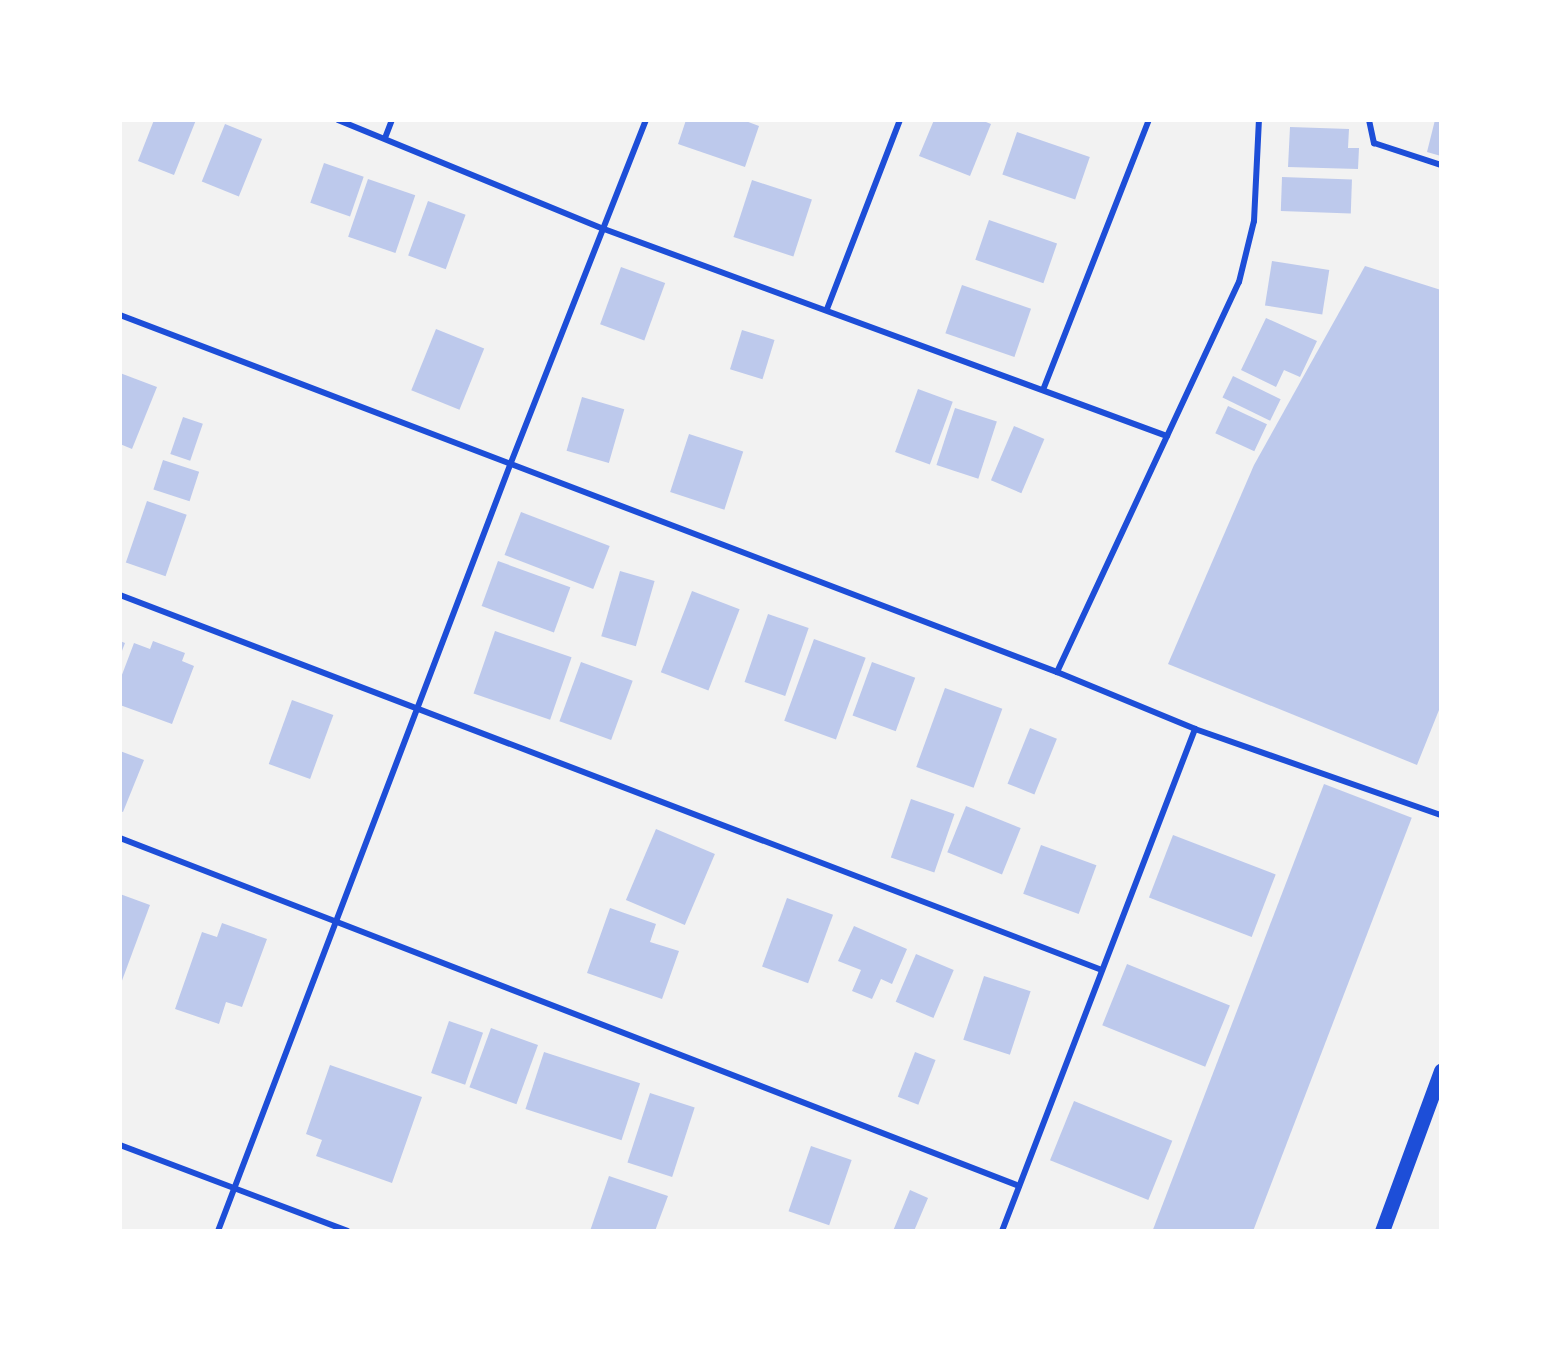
<!DOCTYPE html>
<html>
<head>
<meta charset="utf-8">
<style>
  body { margin:0 }
  #map { position:relative; width:1561px; height:1351px; overflow:hidden; background:#f2f2f2; font-family:"Alegreya Sans",sans-serif }
  div>[style] { position:absolute }
  .building>* { inset:0; background:#bdc9ec; transform-origin:0 0 }
  .minor>* { height:6px; margin:-3px; padding:0 3px; transform-origin:3px; border-radius:3px; background:#1d4ed8 }
  .primary>* { height:15px; margin:-7.5px; padding:0 7.5px; transform-origin:7.5px; border-radius:7.5px; background:#1d4ed8 }
  span { translate:-50% -50%; white-space:nowrap; text-align:center; line-height:1.15; -webkit-text-stroke:6px #fff; paint-order:stroke }
  .frame { position:absolute; inset:0; border:122px solid #fff; pointer-events:none }
</style>
</head>
<body>
<div id="map">
  <div class="building">
    <i style="clip-path:polygon(154px 120px,196px 120px,174px 175px,138px 161px)"></i>
    <i style="clip-path:polygon(686px 120px,743px 120px,759px 126px,745px 167px,678px 144px)"></i>
    <i style="clip-path:polygon(934px 120px,981px 120px,991px 124px,970px 176px,919px 156px)"></i>
    <i style="clip-path:polygon(1435px 120px,1441px 120px,1441px 156px,1427px 152px)"></i>
    <i style="left:225px;top:124px;width:40px;height:62px;rotate:22deg"></i>
    <i style="clip-path:polygon(1290px 127px,1349px 129px,1348px 148px,1359px 148px,1358px 169px,1288px 167px)"></i>
    <i style="left:1017px;top:132px;width:77px;height:45px;rotate:19deg"></i>
    <i style="left:324px;top:163px;width:42px;height:42px;rotate:19deg"></i>
    <i style="left:1282px;top:177px;width:70px;height:34px;rotate:2deg"></i>
    <i style="left:368px;top:179px;width:50px;height:61px;rotate:19deg"></i>
    <i style="left:752px;top:180px;width:63px;height:60px;rotate:18deg"></i>
    <i style="left:428px;top:201px;width:40px;height:58px;rotate:20deg"></i>
    <i style="left:989px;top:220px;width:72px;height:42px;rotate:19deg"></i>
    <i style="left:1272px;top:261px;width:58px;height:45px;rotate:9deg"></i>
    <i style="clip-path:polygon(1365px 266px,1441px 290px,1441px 705px,1417px 765px,1168px 664px,1254px 465px)"></i>
    <i style="left:621px;top:267px;width:47px;height:61px;rotate:20deg"></i>
    <i style="left:962px;top:285px;width:73px;height:51px;rotate:19deg"></i>
    <i style="clip-path:polygon(1266px 318px,1317px 341px,1300px 377px,1284px 370px,1276px 387px,1241px 370px)"></i>
    <i style="left:436px;top:329px;width:52px;height:66px;rotate:22deg"></i>
    <i style="left:742px;top:330px;width:34px;height:41px;rotate:17deg"></i>
    <i style="clip-path:polygon(120px 373px,157px 387px,132px 449px,120px 444px)"></i>
    <i style="left:1233px;top:376px;width:53px;height:24px;rotate:26deg"></i>
    <i style="left:918px;top:389px;width:37px;height:67px;rotate:20deg"></i>
    <i style="left:582px;top:397px;width:44px;height:56px;rotate:16deg"></i>
    <i style="left:1228px;top:406px;width:43px;height:30px;rotate:25deg"></i>
    <i style="left:955px;top:408px;width:44px;height:60px;rotate:18deg"></i>
    <i style="left:183px;top:417px;width:21px;height:39px;rotate:19deg"></i>
    <i style="left:1014px;top:426px;width:33px;height:59px;rotate:23deg"></i>
    <i style="left:689px;top:434px;width:57px;height:61px;rotate:18deg"></i>
    <i style="left:163px;top:460px;width:38px;height:31px;rotate:18deg"></i>
    <i style="left:147px;top:501px;width:42px;height:65px;rotate:19deg"></i>
    <i style="left:521px;top:512px;width:95px;height:46px;rotate:21deg"></i>
    <i style="left:498px;top:561px;width:77px;height:48px;rotate:20deg"></i>
    <i style="left:620px;top:571px;width:36px;height:68px;rotate:16deg"></i>
    <i style="left:692px;top:591px;width:51px;height:87px;rotate:21deg"></i>
    <i style="left:768px;top:614px;width:43px;height:72px;rotate:19deg"></i>
    <i style="left:495px;top:631px;width:81px;height:66px;rotate:19deg"></i>
    <i style="left:814px;top:639px;width:55px;height:87px;rotate:20deg"></i>
    <i style="clip-path:polygon(120px 641px,125px 643px,120px 656px)"></i>
    <i style="clip-path:polygon(153px 641px,185px 653px,182px 661px,194px 666px,172px 724px,120px 705px,120px 680px,134px 643px,150px 649px)"></i>
    <i style="left:581px;top:662px;width:55px;height:63px;rotate:20deg"></i>
    <i style="left:872px;top:662px;width:46px;height:57px;rotate:20deg"></i>
    <i style="left:945px;top:688px;width:61px;height:84px;rotate:20deg"></i>
    <i style="left:292px;top:700px;width:44px;height:68px;rotate:20deg"></i>
    <i style="left:1030px;top:728px;width:29px;height:60px;rotate:22deg"></i>
    <i style="clip-path:polygon(120px 751px,144px 760px,123px 812px,120px 811px)"></i>
    <i style="left:1324px;top:784px;width:94px;height:479px;rotate:21deg"></i>
    <i style="left:911px;top:799px;width:46px;height:62px;rotate:19deg"></i>
    <i style="left:966px;top:806px;width:59px;height:50px;rotate:22deg"></i>
    <i style="left:656px;top:829px;width:64px;height:77px;rotate:23deg"></i>
    <i style="left:1173px;top:835px;width:110px;height:67px;rotate:21deg"></i>
    <i style="left:1041px;top:845px;width:59px;height:52px;rotate:20deg"></i>
    <i style="clip-path:polygon(120px 894px,150px 905px,120px 986px)"></i>
    <i style="left:787px;top:898px;width:49px;height:73px;rotate:20deg"></i>
    <i style="clip-path:polygon(610px 908px,656px 924px,650px 942px,679px 951px,662px 999px,587px 973px)"></i>
    <i style="clip-path:polygon(222px 923px,267px 939px,242px 1007px,226px 1002px,219px 1024px,175px 1009px,202px 932px,217px 937px)"></i>
    <i style="clip-path:polygon(854px 926px,907px 949px,892px 984px,881px 979px,872px 999px,852px 991px,861px 970px,838px 961px)"></i>
    <i style="left:916px;top:954px;width:41px;height:52px;rotate:23deg"></i>
    <i style="left:1127px;top:964px;width:111px;height:66px;rotate:22deg"></i>
    <i style="left:984px;top:976px;width:49px;height:67px;rotate:18deg"></i>
    <i style="left:449px;top:1021px;width:36px;height:55px;rotate:19deg"></i>
    <i style="left:491px;top:1028px;width:50px;height:63px;rotate:20deg"></i>
    <i style="left:544px;top:1052px;width:101px;height:60px;rotate:18deg"></i>
    <i style="left:915px;top:1052px;width:22px;height:48px;rotate:21deg"></i>
    <i style="clip-path:polygon(330px 1065px,422px 1097px,392px 1183px,316px 1156px,322px 1140px,306px 1134px)"></i>
    <i style="left:650px;top:1093px;width:47px;height:73px;rotate:18deg"></i>
    <i style="left:1074px;top:1101px;width:106px;height:64px;rotate:22deg"></i>
    <i style="left:811px;top:1146px;width:43px;height:69px;rotate:19deg"></i>
    <i style="clip-path:polygon(609px 1176px,668px 1196px,655px 1231px,590px 1231px)"></i>
    <i style="clip-path:polygon(910px 1190px,928px 1198px,914px 1231px,893px 1231px)"></i>
  </div>
  <div class="minor">
    <i style="left:338px;top:120px;width:287px;rotate:22.3deg"></i>
    <i style="left:604px;top:229px;width:600px;rotate:20.19deg"></i>
    <i style="left:1369px;top:120px;width:24px;rotate:78deg"></i>
    <i style="left:1374px;top:143px;width:71px;rotate:18.2deg"></i>
    <i style="left:385px;top:138px;width:19px;rotate:-69deg"></i>
    <i style="left:827px;top:309px;width:203px;rotate:-68.9deg"></i>
    <i style="left:120px;top:315px;width:1003px;rotate:20.86deg"></i>
    <i style="left:1057px;top:672px;width:149px;rotate:22.4deg"></i>
    <i style="left:1195px;top:729px;width:261px;rotate:19.3deg"></i>
    <i style="left:1043px;top:390px;width:290px;rotate:-68.6deg"></i>
    <i style="left:120px;top:595px;width:1051px;rotate:20.9deg"></i>
    <i style="left:1057px;top:672px;width:430px;rotate:-65deg"></i>
    <i style="left:1239px;top:282px;width:63px;rotate:-76.2deg"></i>
    <i style="left:1254px;top:221px;width:101px;rotate:-87.2deg"></i>
    <i style="left:120px;top:838px;width:964px;rotate:21.16deg"></i>
    <i style="left:120px;top:1145px;width:243px;rotate:20.7deg"></i>
    <i style="left:218px;top:1231px;width:820px;rotate:-69.13deg"></i>
    <i style="left:510px;top:465px;width:371px;rotate:-68.5deg"></i>
    <i style="left:1002px;top:1231px;width:538px;rotate:-68.97deg"></i>
  </div>
  <div class="primary">
    <i style="left:1382px;top:1231px;width:171px;rotate:-69.8deg"></i>
  </div>
  <div class="frame"></div>
</div>
</body>
</html>
